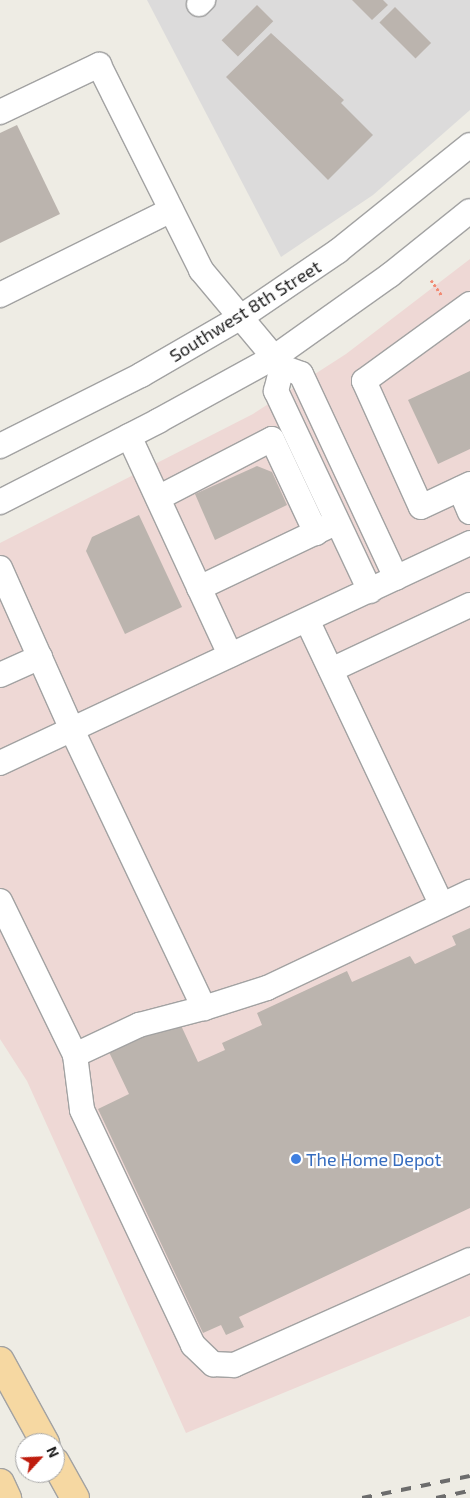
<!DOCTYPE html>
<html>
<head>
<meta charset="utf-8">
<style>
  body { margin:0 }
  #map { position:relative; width:470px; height:1498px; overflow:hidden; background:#eeece4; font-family:"Exo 2",sans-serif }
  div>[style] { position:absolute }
  .residential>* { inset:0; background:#dcdbdb }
  .commercial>* { inset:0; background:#eed8d5 }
  .building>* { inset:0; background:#bbb4ae; transform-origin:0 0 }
  .path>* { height:3px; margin-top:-1.5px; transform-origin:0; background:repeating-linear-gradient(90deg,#f18a73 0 2.5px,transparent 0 5px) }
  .roads { filter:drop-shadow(1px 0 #a2a2a2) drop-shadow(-1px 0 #a2a2a2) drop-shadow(0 1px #a2a2a2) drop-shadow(0 -1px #a2a2a2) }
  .minor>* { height:24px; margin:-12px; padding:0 12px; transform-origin:12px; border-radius:12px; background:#fff }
  .major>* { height:28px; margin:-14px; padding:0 14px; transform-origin:14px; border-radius:14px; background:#f6d8a2 }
  .rail>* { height:4px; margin-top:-2px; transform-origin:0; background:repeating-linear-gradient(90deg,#6c6c6c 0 10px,transparent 0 20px) }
  .dots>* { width:14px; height:14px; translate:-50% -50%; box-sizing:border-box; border:2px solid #fff; border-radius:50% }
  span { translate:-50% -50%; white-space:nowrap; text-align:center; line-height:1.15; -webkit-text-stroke:4.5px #fff; paint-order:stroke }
  .street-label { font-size:18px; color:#1e1e1e }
  .shop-label { font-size:18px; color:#366cbe }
  .left { translate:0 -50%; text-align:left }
  .north { position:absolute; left:15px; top:1433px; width:50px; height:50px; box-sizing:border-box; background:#fff; border:1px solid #a5a5a5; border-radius:50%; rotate:65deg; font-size:14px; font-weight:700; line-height:20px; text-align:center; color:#1e1e1e }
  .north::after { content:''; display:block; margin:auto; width:18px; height:22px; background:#bf1c0d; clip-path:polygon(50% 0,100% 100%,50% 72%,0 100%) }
</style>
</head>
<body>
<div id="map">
  <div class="residential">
    <i style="clip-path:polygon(147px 0,470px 0,470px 110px,373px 195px,281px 257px)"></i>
  </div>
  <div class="commercial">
    <i style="clip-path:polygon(470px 259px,470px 1316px,186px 1433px,27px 1081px,0 1039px,0 543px,253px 414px,346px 354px)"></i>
  </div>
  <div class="building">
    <i style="clip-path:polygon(352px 0,383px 0,388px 5px,372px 20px)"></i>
    <i style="left:257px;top:5px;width:23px;height:50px;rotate:45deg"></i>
    <i style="left:395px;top:7px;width:51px;height:22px;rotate:45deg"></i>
    <i style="clip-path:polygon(271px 33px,344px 100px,341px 103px,373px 135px,328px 180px,226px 77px)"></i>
    <i style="clip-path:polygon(17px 125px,60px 214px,0 243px,0 133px)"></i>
    <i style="clip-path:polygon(470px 371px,470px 449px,438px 464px,408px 400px)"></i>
    <i style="clip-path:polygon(257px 466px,272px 472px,287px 505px,215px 540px,195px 494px)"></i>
    <i style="clip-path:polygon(139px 515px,182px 607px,125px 634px,86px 551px,92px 537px)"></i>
    <i style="clip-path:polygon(470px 928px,470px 1208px,239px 1317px,244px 1327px,226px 1335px,221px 1325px,203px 1333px,98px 1109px,129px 1094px,109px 1052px,178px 1019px,198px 1062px,225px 1050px,222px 1043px,262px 1025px,257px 1013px,347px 971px,352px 982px,410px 956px,415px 964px,456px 945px,452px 936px)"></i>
  </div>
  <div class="path">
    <i style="left:431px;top:280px;width:19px;rotate:55deg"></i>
  </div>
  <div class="roads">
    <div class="minor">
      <i style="left:199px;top:4px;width:6px;rotate:-45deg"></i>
      <i style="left:0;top:112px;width:110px;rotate:-25.4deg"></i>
      <i style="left:99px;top:65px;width:229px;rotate:63.5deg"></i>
      <i style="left:201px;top:270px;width:126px;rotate:50.1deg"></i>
      <i style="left:282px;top:367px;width:20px;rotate:20deg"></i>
      <i style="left:301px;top:374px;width:225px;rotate:65deg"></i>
      <i style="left:0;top:295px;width:191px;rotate:-26.4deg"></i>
      <i style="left:470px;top:304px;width:131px;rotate:144deg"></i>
      <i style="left:364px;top:381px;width:138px;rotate:65.7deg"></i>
      <i style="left:421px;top:507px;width:54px;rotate:-25.1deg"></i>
      <i style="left:282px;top:367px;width:25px;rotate:104deg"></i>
      <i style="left:276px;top:391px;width:221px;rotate:64.8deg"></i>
      <i style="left:129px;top:436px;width:241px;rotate:65.2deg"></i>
      <i style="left:0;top:446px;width:158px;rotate:-26.7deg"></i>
      <i style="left:141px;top:375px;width:116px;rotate:-30.1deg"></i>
      <i style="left:241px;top:317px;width:117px;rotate:-34.2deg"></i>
      <i style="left:338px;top:251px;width:169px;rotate:-38.8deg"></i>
      <i style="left:460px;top:489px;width:25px;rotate:67deg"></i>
      <i style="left:158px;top:498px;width:128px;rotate:-27.4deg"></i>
      <i style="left:272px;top:439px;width:104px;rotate:64.9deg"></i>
      <i style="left:0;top:502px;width:178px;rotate:-27.1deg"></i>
      <i style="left:158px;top:421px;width:135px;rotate:-28.8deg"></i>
      <i style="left:276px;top:356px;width:140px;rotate:-35.4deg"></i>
      <i style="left:390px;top:275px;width:102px;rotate:-38.7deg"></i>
      <i style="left:0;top:568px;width:177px;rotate:66deg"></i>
      <i style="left:72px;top:730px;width:308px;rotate:64.6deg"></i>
      <i style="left:204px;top:1008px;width:66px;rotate:-17.6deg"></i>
      <i style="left:267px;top:988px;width:225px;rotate:-25.3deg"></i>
      <i style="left:199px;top:588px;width:146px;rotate:-25.5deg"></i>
      <i style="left:307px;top:620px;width:315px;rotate:64.7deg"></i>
      <i style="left:331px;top:670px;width:153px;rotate:-25.1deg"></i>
      <i style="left:0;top:675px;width:44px;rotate:-24.2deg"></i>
      <i style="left:0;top:763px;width:519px;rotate:-25.08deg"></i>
      <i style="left:0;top:901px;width:171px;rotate:64deg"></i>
      <i style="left:75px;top:1055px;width:71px;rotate:-25.1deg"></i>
      <i style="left:139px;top:1025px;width:67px;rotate:-14.7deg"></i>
      <i style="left:75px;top:1055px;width:55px;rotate:82.7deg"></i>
      <i style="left:82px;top:1110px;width:260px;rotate:64.7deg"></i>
      <i style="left:193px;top:1345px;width:28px;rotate:44deg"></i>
      <i style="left:213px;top:1364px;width:21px;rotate:3deg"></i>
      <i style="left:234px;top:1365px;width:258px;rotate:-24deg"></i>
    </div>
    <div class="major">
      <i style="left:0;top:1361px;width:94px;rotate:61.2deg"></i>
      <i style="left:55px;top:1462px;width:41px;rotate:60.9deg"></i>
      <i style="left:0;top:1483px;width:17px;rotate:65deg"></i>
    </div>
  </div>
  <div class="rail">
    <i style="left:362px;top:1498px;width:110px;rotate:-11.5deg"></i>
    <i style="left:436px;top:1498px;width:35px;rotate:-12deg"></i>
  </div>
  <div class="dots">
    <i style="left:296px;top:1159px;background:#3f7fe0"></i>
  </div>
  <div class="street-label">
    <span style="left:245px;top:311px;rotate:-32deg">Southwest 8th Street</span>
  </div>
  <div class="shop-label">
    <span class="left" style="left:306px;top:1159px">The Home Depot</span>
  </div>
  <div class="north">N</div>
</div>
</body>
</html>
